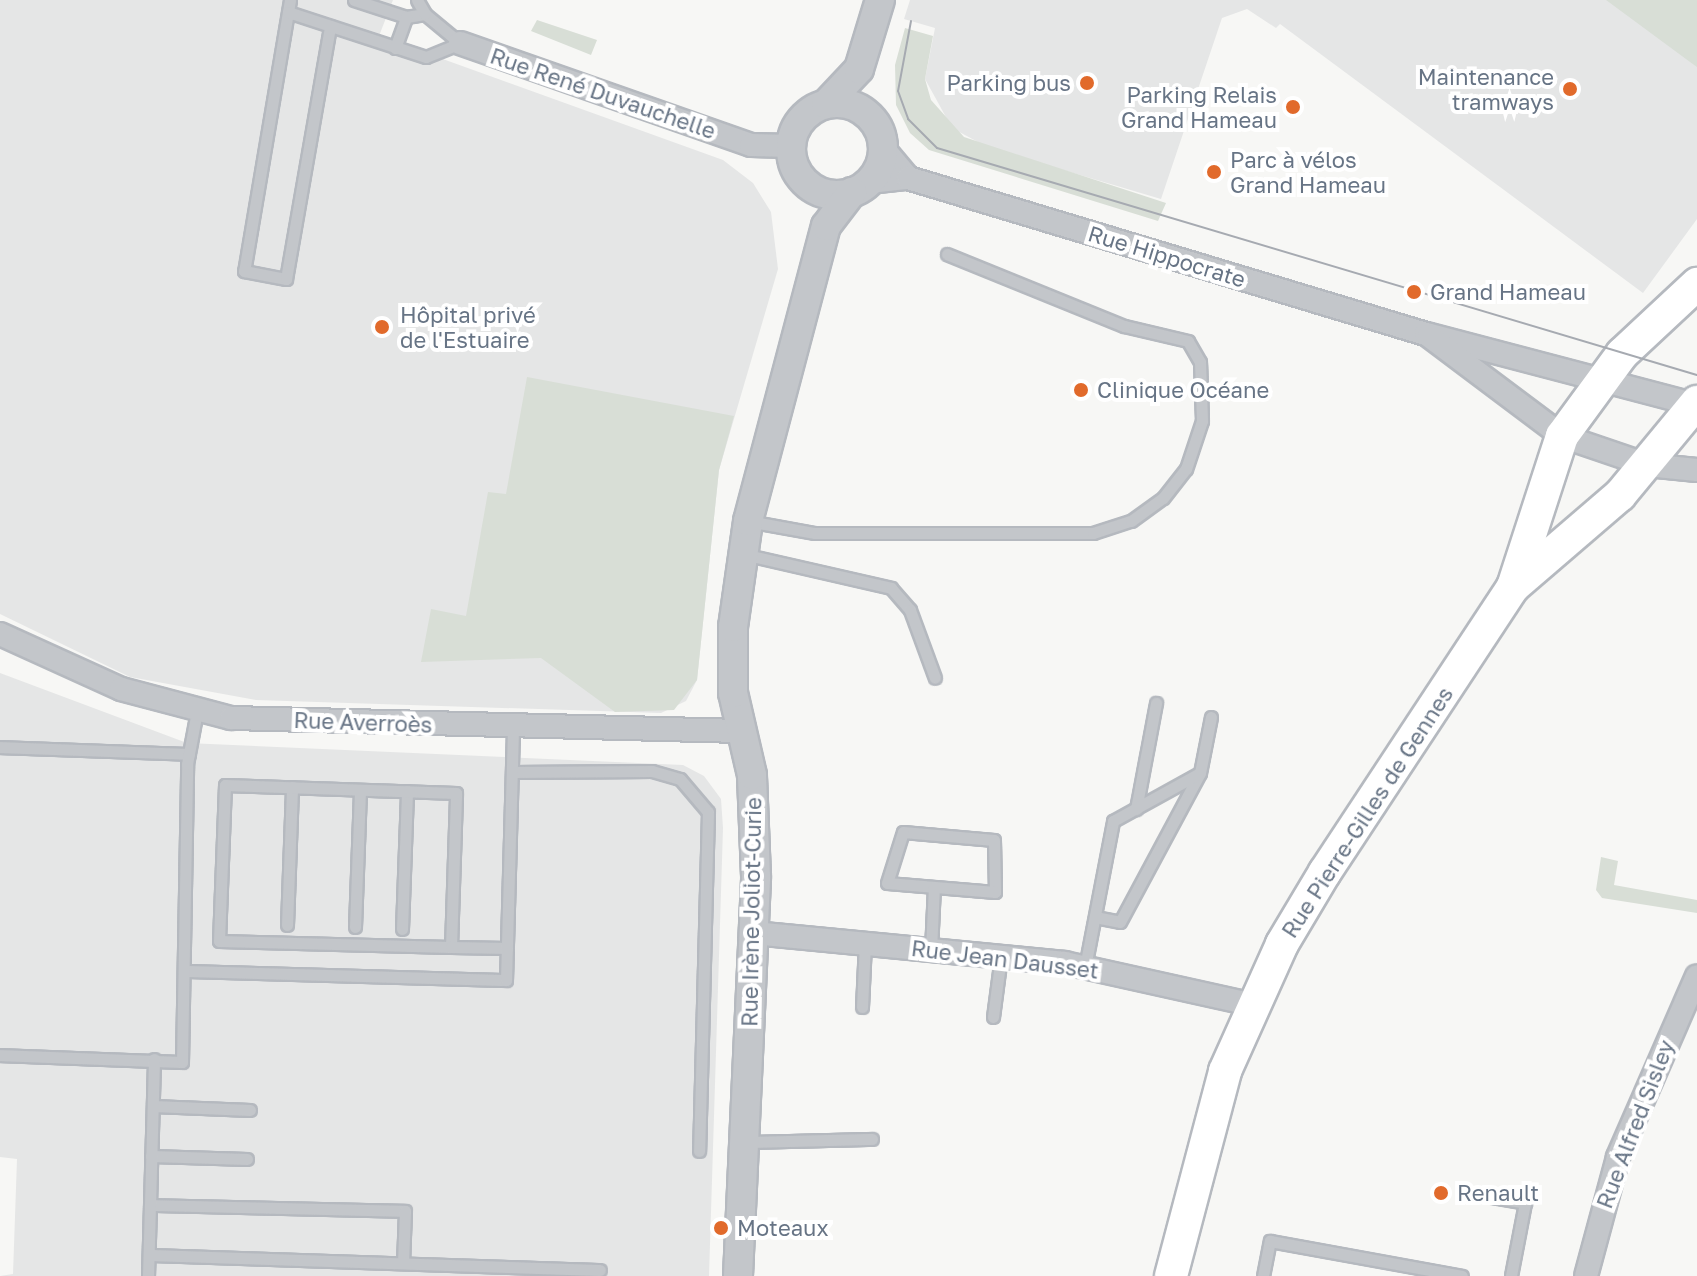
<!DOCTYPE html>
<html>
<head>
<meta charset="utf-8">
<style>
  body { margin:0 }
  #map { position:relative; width:1697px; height:1276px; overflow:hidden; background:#f7f7f5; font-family:"Golos Text",sans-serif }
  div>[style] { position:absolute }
  .built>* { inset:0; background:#e5e6e6 }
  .green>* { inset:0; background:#d8ded6 }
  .roads { filter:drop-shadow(2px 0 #b5b9bf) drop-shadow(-2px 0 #b5b9bf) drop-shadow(0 2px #b5b9bf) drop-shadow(0 -2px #b5b9bf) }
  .service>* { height:11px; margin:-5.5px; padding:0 5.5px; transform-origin:5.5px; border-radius:5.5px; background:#c3c6ca }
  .minor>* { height:22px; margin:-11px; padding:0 11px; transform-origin:11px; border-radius:11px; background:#c3c6ca }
  .tertiary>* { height:28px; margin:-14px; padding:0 14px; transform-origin:14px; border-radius:14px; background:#c3c6ca }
  .tertiary>.ring { margin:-14px; padding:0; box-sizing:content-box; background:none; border:28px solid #c3c6ca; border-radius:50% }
  .secondary>* { height:32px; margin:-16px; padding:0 16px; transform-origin:16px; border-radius:16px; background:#fff }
  .tram>* { height:2px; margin:-1px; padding:0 1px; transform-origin:1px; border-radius:1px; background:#a6aab1 }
  .dots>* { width:22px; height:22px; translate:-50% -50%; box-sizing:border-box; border:4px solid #fff; border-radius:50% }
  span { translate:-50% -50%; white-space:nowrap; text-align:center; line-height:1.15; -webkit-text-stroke:8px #fff; paint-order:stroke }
  .poi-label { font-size:22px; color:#677485 }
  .right { translate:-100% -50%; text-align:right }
  .left { translate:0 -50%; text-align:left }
  .street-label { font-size:22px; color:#677485 }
</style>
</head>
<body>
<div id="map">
  <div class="built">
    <i style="clip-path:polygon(0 0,393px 0,379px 36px,723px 160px,753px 183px,771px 212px,778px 269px,719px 470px,697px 680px,686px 701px,661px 713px,256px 700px,130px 677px,0 614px)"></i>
    <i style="clip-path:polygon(910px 0,1697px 0,1697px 219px,1643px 293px,1280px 24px,1276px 28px,1247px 9px,1222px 18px,1161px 199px,989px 148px,952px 128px,925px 79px,935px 28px,904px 19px)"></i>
    <i style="clip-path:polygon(0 673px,187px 743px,683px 765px,704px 776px,721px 799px,723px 828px,709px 1276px,0 1276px,13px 1274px,17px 1159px,0 1157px)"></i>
  </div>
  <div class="green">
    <i style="clip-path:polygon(1606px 0,1697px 0,1697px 67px,1690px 62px)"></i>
    <i style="clip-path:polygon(537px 20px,597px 40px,591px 55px,531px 31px)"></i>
    <i style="clip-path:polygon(905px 28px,933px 36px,925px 79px,931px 100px,964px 137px,1166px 203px,1158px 221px,929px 150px,910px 133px,896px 105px,895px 65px)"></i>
    <i style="clip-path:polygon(527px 377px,734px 416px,719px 470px,697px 680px,674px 710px,615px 712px,541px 658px,421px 662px,431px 609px,466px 616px,488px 492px,506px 494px)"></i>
    <i style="clip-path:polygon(1601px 857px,1618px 861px,1614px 885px,1697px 900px,1697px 913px,1602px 898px,1596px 890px)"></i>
  </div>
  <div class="roads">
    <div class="service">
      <i style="left:290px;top:0;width:275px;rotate:99.6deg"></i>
      <i style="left:244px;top:271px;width:43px;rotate:10.8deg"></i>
      <i style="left:286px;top:279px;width:257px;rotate:-80.1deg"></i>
      <i style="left:354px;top:0;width:55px;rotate:18.1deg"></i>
      <i style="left:406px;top:17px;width:19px;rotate:-9deg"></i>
      <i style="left:425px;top:14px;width:45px;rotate:39.6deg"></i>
      <i style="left:417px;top:0;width:16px;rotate:60deg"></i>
      <i style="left:288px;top:12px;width:145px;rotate:18.1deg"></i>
      <i style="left:426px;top:57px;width:37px;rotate:-22deg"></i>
      <i style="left:395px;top:48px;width:33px;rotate:-70deg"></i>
      <i style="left:748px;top:521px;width:68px;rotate:10.2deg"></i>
      <i style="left:815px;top:533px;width:278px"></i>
      <i style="left:1093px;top:533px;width:40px;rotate:-18deg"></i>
      <i style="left:1131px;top:521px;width:39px;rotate:-36deg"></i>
      <i style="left:1163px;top:498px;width:37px;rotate:-52deg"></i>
      <i style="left:1186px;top:469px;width:51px;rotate:-71.6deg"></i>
      <i style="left:1202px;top:421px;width:59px;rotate:-91.9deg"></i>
      <i style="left:1200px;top:362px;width:24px;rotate:-120deg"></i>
      <i style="left:1188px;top:341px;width:66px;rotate:-166.8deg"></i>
      <i style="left:1124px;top:326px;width:191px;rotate:-157.9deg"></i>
      <i style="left:743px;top:554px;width:152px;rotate:12.9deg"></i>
      <i style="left:891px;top:588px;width:29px;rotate:49deg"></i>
      <i style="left:910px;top:610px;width:72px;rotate:69.8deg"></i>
      <i style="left:0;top:747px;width:189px;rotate:2.1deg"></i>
      <i style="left:512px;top:772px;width:140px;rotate:-0.4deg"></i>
      <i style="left:652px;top:771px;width:29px;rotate:16deg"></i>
      <i style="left:680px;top:779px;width:43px;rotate:49.7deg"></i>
      <i style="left:708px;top:812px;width:339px;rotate:91.5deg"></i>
      <i style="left:1136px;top:809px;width:108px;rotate:-79.3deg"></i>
      <i style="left:903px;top:832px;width:91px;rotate:5deg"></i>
      <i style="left:994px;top:840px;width:52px;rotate:88.9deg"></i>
      <i style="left:995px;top:892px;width:108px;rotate:-175.2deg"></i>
      <i style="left:887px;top:883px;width:53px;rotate:-72.6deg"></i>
      <i style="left:1095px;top:917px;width:25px;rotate:11deg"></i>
      <i style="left:1120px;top:922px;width:169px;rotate:-61.8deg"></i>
      <i style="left:1200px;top:773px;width:57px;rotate:-78.9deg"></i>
      <i style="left:287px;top:925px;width:138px;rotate:-87.9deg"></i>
      <i style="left:355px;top:927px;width:137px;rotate:-87.9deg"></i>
      <i style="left:402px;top:929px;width:138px;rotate:-87.9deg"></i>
      <i style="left:451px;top:947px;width:154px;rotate:-88.1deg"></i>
      <i style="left:456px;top:793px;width:231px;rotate:-178deg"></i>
      <i style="left:225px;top:785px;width:156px;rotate:92.2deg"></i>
      <i style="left:219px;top:941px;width:232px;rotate:1.5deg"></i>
      <i style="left:451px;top:947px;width:56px;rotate:1deg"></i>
      <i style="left:931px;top:950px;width:63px;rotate:-87.3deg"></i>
      <i style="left:1085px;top:967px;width:149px;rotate:-79.1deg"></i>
      <i style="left:1113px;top:821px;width:99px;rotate:-28.9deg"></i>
      <i style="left:184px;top:971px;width:322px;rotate:1.6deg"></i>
      <i style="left:506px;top:980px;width:254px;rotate:-88.4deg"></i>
      <i style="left:862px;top:1007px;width:64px;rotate:-87.3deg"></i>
      <i style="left:993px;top:1017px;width:62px;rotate:-82.5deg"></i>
      <i style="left:0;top:1055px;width:182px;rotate:2.2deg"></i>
      <i style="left:182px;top:1062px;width:298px;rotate:-89deg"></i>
      <i style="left:187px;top:764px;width:54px;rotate:-79.3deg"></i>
      <i style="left:153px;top:1106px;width:97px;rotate:2.4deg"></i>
      <i style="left:745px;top:1142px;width:127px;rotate:-1.4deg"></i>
      <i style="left:151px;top:1156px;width:96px;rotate:1.8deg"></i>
      <i style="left:1492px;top:1197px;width:34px;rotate:10deg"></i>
      <i style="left:1525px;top:1203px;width:74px;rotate:100.9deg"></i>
      <i style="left:150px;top:1205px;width:255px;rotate:1.3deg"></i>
      <i style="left:405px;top:1211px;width:52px;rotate:92.2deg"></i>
      <i style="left:149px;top:1255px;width:451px;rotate:1.9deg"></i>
      <i style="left:148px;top:1276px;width:217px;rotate:-88.4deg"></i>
      <i style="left:1263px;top:1276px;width:36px;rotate:-79deg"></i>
      <i style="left:1270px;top:1241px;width:195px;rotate:10.3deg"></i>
    </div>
    <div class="minor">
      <i style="left:460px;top:43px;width:308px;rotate:19.3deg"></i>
      <i style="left:751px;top:145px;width:40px;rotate:1.4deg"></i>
      <i style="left:883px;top:148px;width:39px;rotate:50deg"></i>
      <i style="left:869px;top:182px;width:39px;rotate:-6deg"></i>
      <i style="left:908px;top:178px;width:541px;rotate:16.76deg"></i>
      <i style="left:1426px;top:334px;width:280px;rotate:14.7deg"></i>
      <i style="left:1429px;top:336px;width:166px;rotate:36.9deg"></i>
      <i style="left:1562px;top:436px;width:90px;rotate:18.8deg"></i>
      <i style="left:1647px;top:465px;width:50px;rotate:5.7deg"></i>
      <i style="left:0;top:634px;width:133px;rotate:24.4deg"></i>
      <i style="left:121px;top:689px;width:114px;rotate:14.8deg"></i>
      <i style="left:231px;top:718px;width:510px;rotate:1.46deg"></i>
      <i style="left:754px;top:933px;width:312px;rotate:5.5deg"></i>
      <i style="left:1065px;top:963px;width:194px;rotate:12.5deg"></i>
      <i style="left:1586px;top:1276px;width:123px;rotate:-74.9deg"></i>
      <i style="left:1618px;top:1157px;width:197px;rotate:-66.4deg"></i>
    </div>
    <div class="tertiary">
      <i class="ring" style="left:791px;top:103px;width:64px;height:64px"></i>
      <i style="left:826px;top:104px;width:48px;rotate:-46.7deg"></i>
      <i style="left:859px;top:69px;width:72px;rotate:-73.1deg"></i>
      <i style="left:738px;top:1276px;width:400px;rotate:-87.4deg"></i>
      <i style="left:756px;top:876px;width:101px;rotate:-92.3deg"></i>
      <i style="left:752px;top:775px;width:84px;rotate:-103deg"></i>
      <i style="left:733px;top:693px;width:66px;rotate:-90deg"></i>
      <i style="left:733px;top:627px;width:107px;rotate:-81.9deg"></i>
      <i style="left:748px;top:521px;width:305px;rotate:-75.2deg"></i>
      <i style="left:826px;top:226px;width:43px;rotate:-52.6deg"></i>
    </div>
    <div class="secondary">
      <i style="left:1513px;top:587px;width:159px;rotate:-72deg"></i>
      <i style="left:1562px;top:436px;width:102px;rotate:-53.8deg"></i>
      <i style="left:1622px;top:354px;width:103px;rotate:-43deg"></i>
      <i style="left:1171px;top:1276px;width:212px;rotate:-75.2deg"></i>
      <i style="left:1225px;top:1071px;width:139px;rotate:-65.8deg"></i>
      <i style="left:1282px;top:944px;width:84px;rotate:-59.2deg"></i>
      <i style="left:1325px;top:872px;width:341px;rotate:-56.6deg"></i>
      <i style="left:1513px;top:587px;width:141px;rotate:-40.7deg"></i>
      <i style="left:1620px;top:495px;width:121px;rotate:-50.4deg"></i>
    </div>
  </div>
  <div class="tram">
    <i style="left:911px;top:21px;width:71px;rotate:100.5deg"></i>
    <i style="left:898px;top:91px;width:30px;rotate:70deg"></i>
    <i style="left:908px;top:119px;width:41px;rotate:45deg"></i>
    <i style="left:937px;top:148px;width:793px;rotate:16.63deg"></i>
  </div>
  <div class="dots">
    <i style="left:1087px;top:83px;background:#e16a2b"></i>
    <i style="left:1570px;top:89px;background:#e16a2b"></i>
    <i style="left:1293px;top:107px;background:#e16a2b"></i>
    <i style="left:1214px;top:172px;background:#e16a2b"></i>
    <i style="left:1414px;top:292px;background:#e16a2b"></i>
    <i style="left:382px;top:327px;background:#e16a2b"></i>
    <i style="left:1081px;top:390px;background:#e16a2b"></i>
    <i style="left:1441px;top:1193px;background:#e16a2b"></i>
    <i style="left:721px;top:1228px;background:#e16a2b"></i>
  </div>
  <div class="poi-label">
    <span class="right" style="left:1554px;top:89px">Maintenance<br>tramways</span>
    <span class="right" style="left:1071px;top:83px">Parking bus</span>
    <span class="right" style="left:1277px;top:107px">Parking Relais<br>Grand Hameau</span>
    <span class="left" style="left:1230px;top:172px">Parc à vélos<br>Grand Hameau</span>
    <span class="left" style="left:1430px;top:292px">Grand Hameau</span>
    <span class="left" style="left:400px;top:327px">Hôpital privé<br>de l'Estuaire</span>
    <span class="left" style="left:1097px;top:390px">Clinique Océane</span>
    <span class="left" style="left:1457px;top:1193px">Renault</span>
    <span class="left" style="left:737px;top:1228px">Moteaux</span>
  </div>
  <div class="street-label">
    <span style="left:603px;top:93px;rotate:19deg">Rue René Duvauchelle</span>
    <span style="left:1167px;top:256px;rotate:17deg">Rue Hippocrate</span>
    <span style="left:363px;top:722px;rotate:2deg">Rue Averroès</span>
    <span style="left:1367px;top:812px;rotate:-57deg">Rue Pierre-Gilles de Gennes</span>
    <span style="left:751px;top:912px;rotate:-89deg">Rue Irène Joliot-Curie</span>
    <span style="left:1005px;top:959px;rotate:7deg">Rue Jean Dausset</span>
    <span style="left:1635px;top:1124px;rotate:-69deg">Rue Alfred Sisley</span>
  </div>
</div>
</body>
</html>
